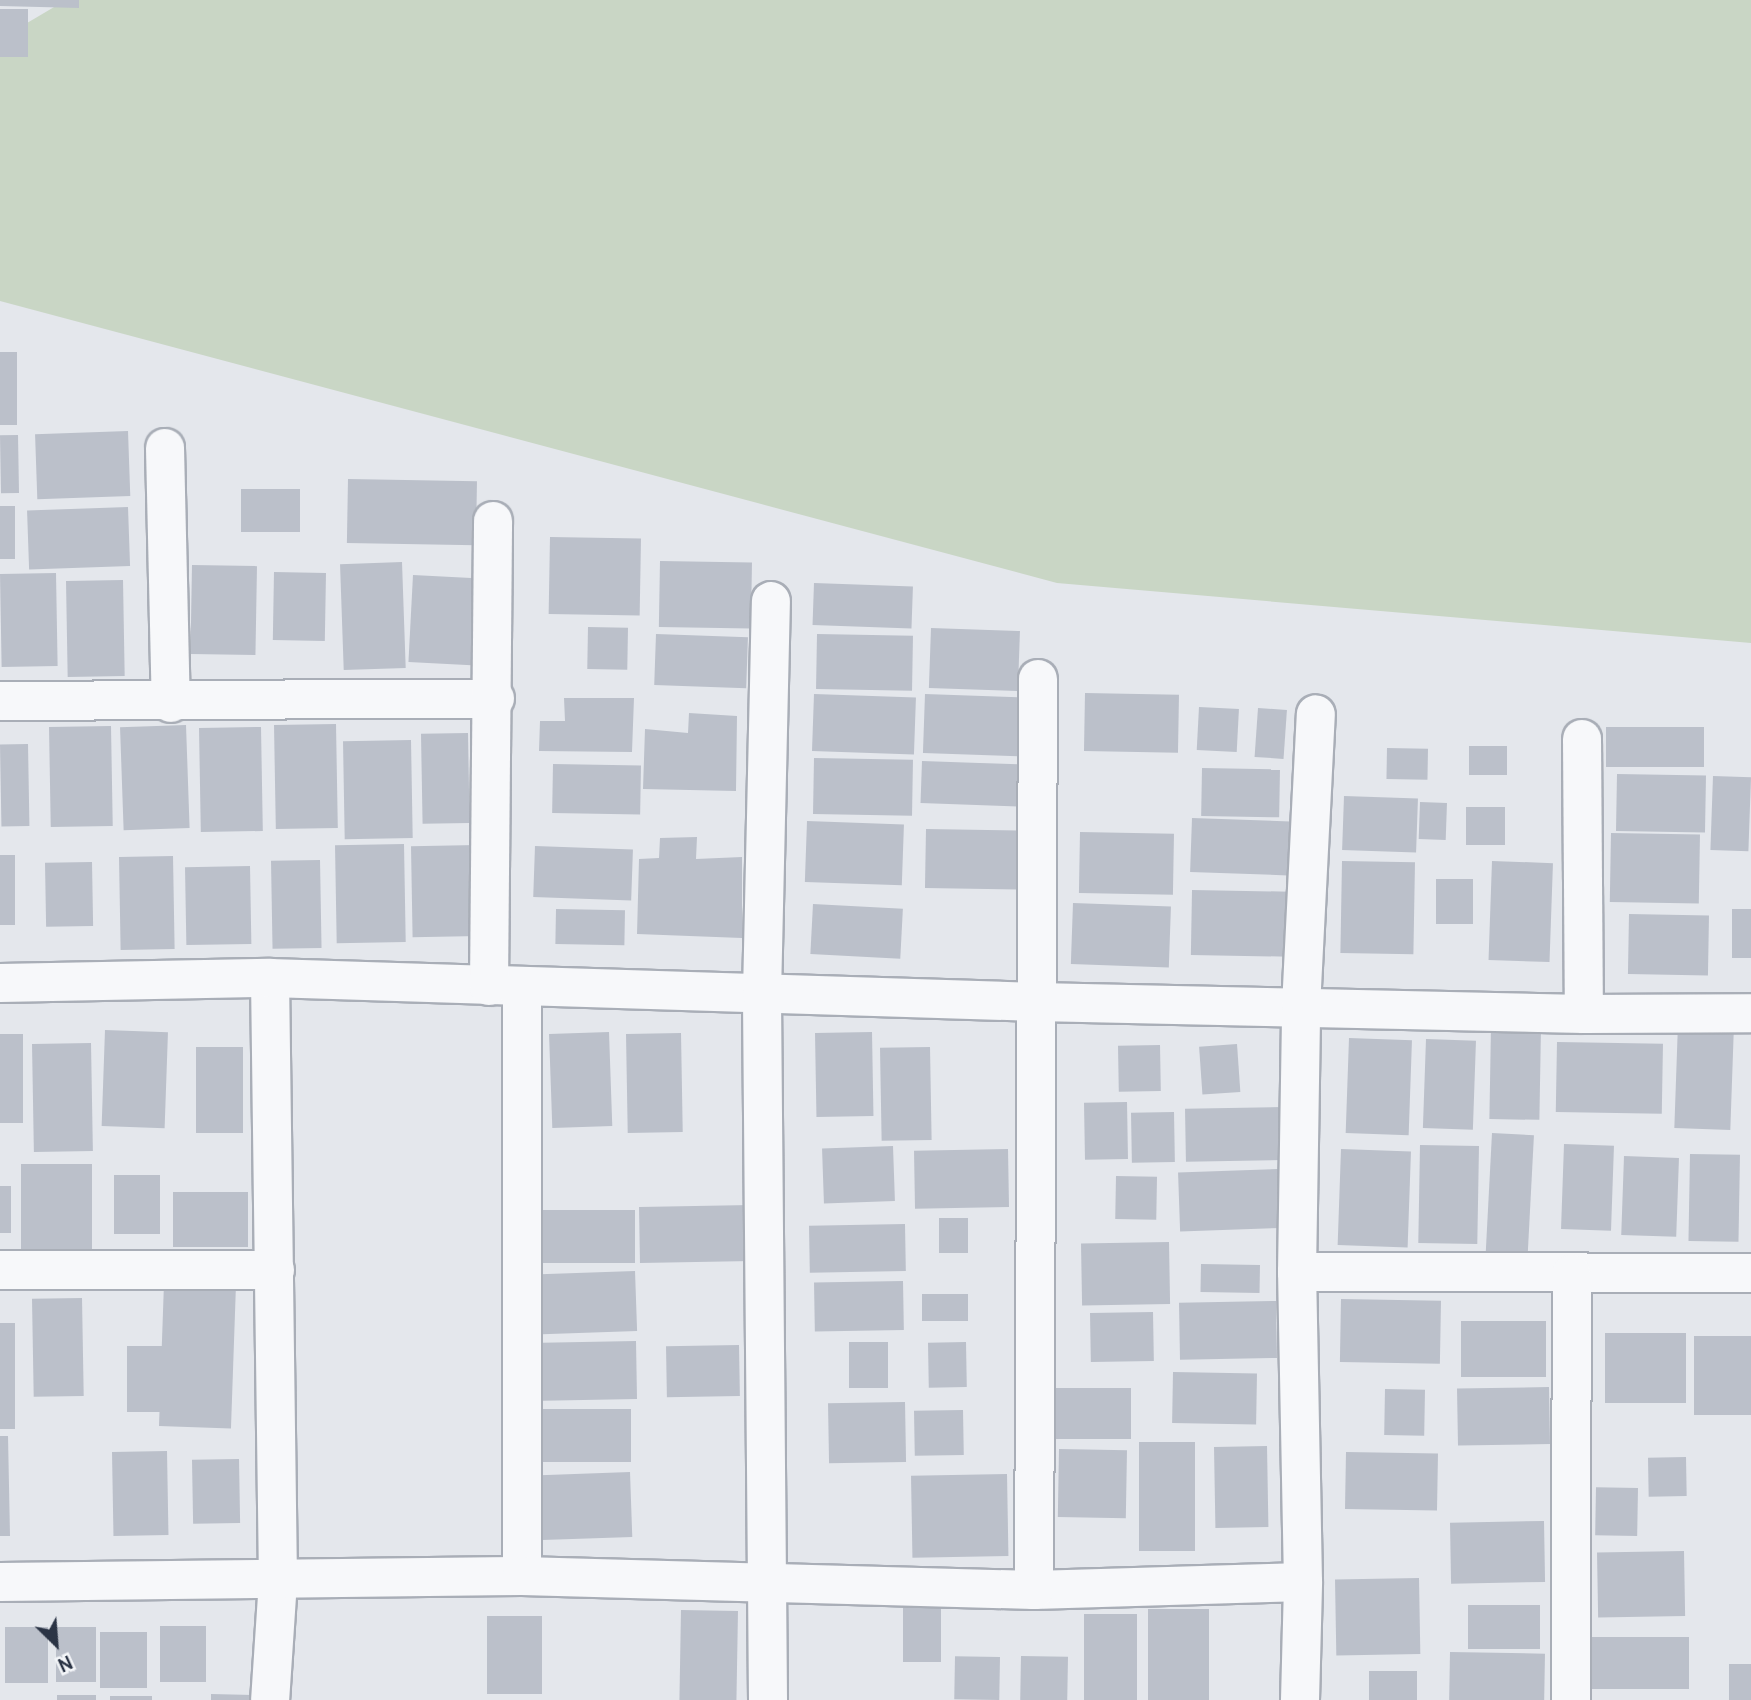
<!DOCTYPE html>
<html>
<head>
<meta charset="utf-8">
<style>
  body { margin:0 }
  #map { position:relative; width:1751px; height:1700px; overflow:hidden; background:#e4e7ec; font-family:Cabin,sans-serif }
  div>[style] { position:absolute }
  .green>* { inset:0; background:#c9d6c5 }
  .building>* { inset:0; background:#bbc0ca; transform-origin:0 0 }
  .roads { filter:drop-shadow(2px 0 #a9aeb7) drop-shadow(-2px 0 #a9aeb7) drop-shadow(0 2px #a9aeb7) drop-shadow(0 -2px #a9aeb7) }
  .street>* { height:38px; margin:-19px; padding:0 19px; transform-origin:19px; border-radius:19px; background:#f7f8fa }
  span { translate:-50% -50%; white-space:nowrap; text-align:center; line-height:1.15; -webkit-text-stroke:5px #f4f6f9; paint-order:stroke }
  .north { position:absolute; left:21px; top:1609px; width:70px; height:70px; -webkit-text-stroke:5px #f4f6f9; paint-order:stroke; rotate:155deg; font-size:19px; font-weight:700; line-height:28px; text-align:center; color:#2b3445 }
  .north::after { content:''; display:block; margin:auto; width:24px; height:32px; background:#2b3445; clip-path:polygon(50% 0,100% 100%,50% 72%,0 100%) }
</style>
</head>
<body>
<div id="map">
  <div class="green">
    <i style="clip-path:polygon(66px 0,1751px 0,1751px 643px,1057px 583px,0 301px,0 39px)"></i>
  </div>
  <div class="building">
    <i style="clip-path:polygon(0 0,79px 0,79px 8px,0 6px)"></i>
    <i style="left:0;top:9px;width:28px;height:48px"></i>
    <i style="left:0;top:352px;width:17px;height:73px"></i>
    <i style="left:128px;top:431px;width:65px;height:93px;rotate:88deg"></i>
    <i style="left:18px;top:435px;width:58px;height:18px;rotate:89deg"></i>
    <i style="left:348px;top:479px;width:129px;height:64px;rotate:1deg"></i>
    <i style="left:241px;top:489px;width:59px;height:43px"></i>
    <i style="left:0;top:506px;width:15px;height:53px"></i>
    <i style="left:128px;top:507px;width:59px;height:101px;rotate:88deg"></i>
    <i style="left:550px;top:537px;width:91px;height:77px;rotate:1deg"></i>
    <i style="left:660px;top:561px;width:92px;height:66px;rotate:1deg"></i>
    <i style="left:402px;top:562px;width:106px;height:62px;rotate:88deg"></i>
    <i style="left:192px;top:565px;width:65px;height:89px;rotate:1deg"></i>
    <i style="left:274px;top:572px;width:52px;height:68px;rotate:1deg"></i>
    <i style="left:56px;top:573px;width:93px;height:56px;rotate:89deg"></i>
    <i style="left:413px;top:575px;width:68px;height:87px;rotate:3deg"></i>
    <i style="left:123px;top:580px;width:96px;height:57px;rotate:89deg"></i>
    <i style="left:814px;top:583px;width:99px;height:42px;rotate:2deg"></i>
    <i style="left:588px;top:627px;width:40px;height:42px;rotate:1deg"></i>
    <i style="left:931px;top:628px;width:89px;height:60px;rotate:2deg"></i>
    <i style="left:656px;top:634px;width:92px;height:51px;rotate:2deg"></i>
    <i style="left:817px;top:634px;width:96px;height:55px;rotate:1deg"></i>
    <i style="left:1085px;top:693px;width:94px;height:58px;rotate:1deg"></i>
    <i style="left:814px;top:694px;width:102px;height:57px;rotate:2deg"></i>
    <i style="left:925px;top:694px;width:97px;height:59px;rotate:2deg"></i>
    <i style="clip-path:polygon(564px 698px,634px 698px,632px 752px,539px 751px,540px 721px,565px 721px)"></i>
    <i style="left:1199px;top:707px;width:40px;height:43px;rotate:3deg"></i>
    <i style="left:1258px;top:708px;width:29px;height:49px;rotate:4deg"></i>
    <i style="clip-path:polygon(689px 713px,737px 716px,736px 791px,643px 789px,645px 729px,688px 733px)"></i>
    <i style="left:336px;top:724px;width:104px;height:62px;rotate:89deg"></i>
    <i style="left:186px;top:725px;width:103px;height:66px;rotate:88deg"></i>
    <i style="left:111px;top:726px;width:100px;height:62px;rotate:89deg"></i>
    <i style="left:261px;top:727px;width:104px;height:62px;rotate:89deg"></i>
    <i style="left:1606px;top:727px;width:98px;height:40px"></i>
    <i style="left:468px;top:733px;width:90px;height:47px;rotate:89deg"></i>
    <i style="left:411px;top:740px;width:98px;height:68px;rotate:89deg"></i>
    <i style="left:28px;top:744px;width:82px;height:28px;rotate:89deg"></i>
    <i style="left:1469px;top:746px;width:38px;height:29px"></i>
    <i style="left:1387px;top:748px;width:41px;height:31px;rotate:1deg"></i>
    <i style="left:814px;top:758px;width:99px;height:56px;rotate:1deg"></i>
    <i style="left:922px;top:761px;width:101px;height:42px;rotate:2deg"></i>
    <i style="left:553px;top:764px;width:88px;height:49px;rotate:1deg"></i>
    <i style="left:1202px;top:768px;width:78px;height:48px;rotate:1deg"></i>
    <i style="left:1617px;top:774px;width:89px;height:57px;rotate:1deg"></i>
    <i style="left:1713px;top:776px;width:38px;height:74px;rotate:2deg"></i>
    <i style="left:1344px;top:796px;width:74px;height:54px;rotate:2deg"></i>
    <i style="left:1420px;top:802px;width:27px;height:37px;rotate:2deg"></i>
    <i style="left:1466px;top:807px;width:39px;height:38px"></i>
    <i style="left:1192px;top:818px;width:98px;height:54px;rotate:2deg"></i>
    <i style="left:807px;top:821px;width:97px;height:61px;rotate:2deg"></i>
    <i style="left:926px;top:829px;width:95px;height:59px;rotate:1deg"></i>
    <i style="left:1080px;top:832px;width:94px;height:61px;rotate:1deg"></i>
    <i style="left:1611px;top:833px;width:89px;height:69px;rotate:1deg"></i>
    <i style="clip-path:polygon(697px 837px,696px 859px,742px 857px,742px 938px,637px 934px,639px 859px,659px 858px,660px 838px)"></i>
    <i style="left:404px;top:844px;width:98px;height:69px;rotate:89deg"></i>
    <i style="left:477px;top:845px;width:91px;height:66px;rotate:89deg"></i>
    <i style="left:535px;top:846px;width:98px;height:51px;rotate:2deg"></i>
    <i style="left:0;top:855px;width:15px;height:70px"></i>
    <i style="left:173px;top:856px;width:93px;height:54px;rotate:89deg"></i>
    <i style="left:320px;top:860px;width:88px;height:49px;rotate:89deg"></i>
    <i style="left:1342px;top:861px;width:73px;height:92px;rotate:1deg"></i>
    <i style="left:1492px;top:861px;width:61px;height:99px;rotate:2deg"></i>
    <i style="left:92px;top:862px;width:64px;height:47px;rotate:89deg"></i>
    <i style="left:250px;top:866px;width:78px;height:65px;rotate:89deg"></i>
    <i style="left:1436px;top:879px;width:37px;height:45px"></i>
    <i style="left:1192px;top:890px;width:98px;height:65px;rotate:1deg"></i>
    <i style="left:1073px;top:903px;width:98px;height:61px;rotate:2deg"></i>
    <i style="left:813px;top:904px;width:90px;height:50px;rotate:3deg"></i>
    <i style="left:556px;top:909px;width:69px;height:35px;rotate:1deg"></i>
    <i style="left:1732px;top:909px;width:19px;height:49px"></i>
    <i style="left:1629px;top:914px;width:80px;height:60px;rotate:1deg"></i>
    <i style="left:1678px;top:1023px;width:56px;height:105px;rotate:2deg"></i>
    <i style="left:1491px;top:1026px;width:50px;height:93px;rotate:1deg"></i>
    <i style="left:105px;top:1030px;width:63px;height:96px;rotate:2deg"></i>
    <i style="left:609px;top:1032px;width:94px;height:60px;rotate:88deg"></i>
    <i style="left:872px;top:1032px;width:84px;height:57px;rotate:89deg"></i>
    <i style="left:681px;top:1033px;width:99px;height:55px;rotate:89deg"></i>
    <i style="left:0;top:1034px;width:23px;height:89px"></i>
    <i style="left:1349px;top:1038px;width:63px;height:95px;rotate:2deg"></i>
    <i style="left:1426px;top:1039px;width:50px;height:89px;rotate:2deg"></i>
    <i style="left:1557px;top:1042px;width:106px;height:70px;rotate:1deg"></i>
    <i style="left:91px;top:1043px;width:108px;height:59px;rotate:89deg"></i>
    <i style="left:1237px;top:1044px;width:48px;height:38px;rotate:86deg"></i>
    <i style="left:1160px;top:1045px;width:46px;height:42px;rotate:89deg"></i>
    <i style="left:196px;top:1047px;width:47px;height:86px"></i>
    <i style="left:930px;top:1047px;width:93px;height:50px;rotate:89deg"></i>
    <i style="left:1127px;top:1102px;width:57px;height:43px;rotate:89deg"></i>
    <i style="left:1282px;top:1107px;width:53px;height:97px;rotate:89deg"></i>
    <i style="left:1174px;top:1112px;width:50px;height:43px;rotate:89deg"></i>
    <i style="left:1492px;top:1133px;width:42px;height:120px;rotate:3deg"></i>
    <i style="left:1564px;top:1144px;width:50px;height:85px;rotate:2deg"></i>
    <i style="left:1420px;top:1145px;width:59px;height:98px;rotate:1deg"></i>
    <i style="left:893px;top:1146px;width:55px;height:71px;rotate:88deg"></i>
    <i style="left:1008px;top:1149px;width:58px;height:94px;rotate:89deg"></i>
    <i style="left:1341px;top:1149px;width:70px;height:96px;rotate:2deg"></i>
    <i style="left:1690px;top:1154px;width:50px;height:87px;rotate:1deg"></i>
    <i style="left:1624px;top:1156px;width:55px;height:79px;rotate:2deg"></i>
    <i style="left:21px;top:1164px;width:71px;height:89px"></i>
    <i style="left:1278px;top:1169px;width:59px;height:100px;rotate:88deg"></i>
    <i style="left:114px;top:1175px;width:46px;height:59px"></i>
    <i style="left:1116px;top:1176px;width:41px;height:43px;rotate:1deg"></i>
    <i style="left:0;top:1186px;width:11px;height:47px"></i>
    <i style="left:173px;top:1192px;width:75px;height:55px"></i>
    <i style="left:751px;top:1205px;width:56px;height:112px;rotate:89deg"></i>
    <i style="left:635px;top:1210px;width:53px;height:92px;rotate:90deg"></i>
    <i style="left:968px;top:1218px;width:35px;height:29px;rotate:90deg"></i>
    <i style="left:905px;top:1224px;width:47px;height:96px;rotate:89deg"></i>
    <i style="left:1169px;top:1242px;width:62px;height:88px;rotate:89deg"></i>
    <i style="left:1201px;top:1264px;width:59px;height:28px;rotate:1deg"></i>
    <i style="left:635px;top:1271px;width:60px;height:95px;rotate:88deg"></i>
    <i style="left:903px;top:1281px;width:49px;height:89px;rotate:89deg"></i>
    <i style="left:164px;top:1283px;width:72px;height:143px;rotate:2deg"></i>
    <i style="left:968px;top:1294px;width:27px;height:46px;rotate:90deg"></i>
    <i style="left:82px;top:1298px;width:98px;height:50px;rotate:89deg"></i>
    <i style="left:1341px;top:1299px;width:100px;height:63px;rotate:1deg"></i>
    <i style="left:1276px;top:1301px;width:57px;height:97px;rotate:89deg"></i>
    <i style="left:1153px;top:1312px;width:49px;height:63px;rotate:89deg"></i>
    <i style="left:1546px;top:1321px;width:56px;height:85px;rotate:90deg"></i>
    <i style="left:0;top:1323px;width:15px;height:106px"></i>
    <i style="left:1605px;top:1333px;width:81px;height:70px"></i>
    <i style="left:1751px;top:1336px;width:79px;height:57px;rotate:90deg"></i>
    <i style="left:636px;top:1341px;width:58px;height:94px;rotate:89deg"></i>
    <i style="left:849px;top:1342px;width:39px;height:46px"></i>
    <i style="left:966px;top:1342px;width:45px;height:38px;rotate:89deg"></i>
    <i style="left:739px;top:1345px;width:51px;height:73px;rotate:89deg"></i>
    <i style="left:127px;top:1346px;width:35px;height:66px"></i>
    <i style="left:1173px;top:1372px;width:84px;height:51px;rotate:1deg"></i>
    <i style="left:1549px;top:1387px;width:57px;height:92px;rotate:89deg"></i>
    <i style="left:1131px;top:1388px;width:51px;height:78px;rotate:90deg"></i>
    <i style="left:1385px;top:1389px;width:40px;height:46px;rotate:1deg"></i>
    <i style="left:905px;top:1402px;width:60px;height:77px;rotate:89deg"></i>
    <i style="left:631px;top:1409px;width:53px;height:94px;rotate:90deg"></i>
    <i style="left:963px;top:1410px;width:45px;height:49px;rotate:89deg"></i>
    <i style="clip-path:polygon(0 1436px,8px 1436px,10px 1536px,0 1536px)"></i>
    <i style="left:1139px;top:1442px;width:56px;height:109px"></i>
    <i style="left:1267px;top:1446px;width:81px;height:53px;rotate:89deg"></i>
    <i style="left:1059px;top:1449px;width:68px;height:68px;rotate:1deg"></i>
    <i style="left:167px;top:1451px;width:84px;height:55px;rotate:89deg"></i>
    <i style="left:1346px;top:1452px;width:92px;height:57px;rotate:1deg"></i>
    <i style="left:1686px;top:1457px;width:39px;height:38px;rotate:89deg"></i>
    <i style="left:239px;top:1459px;width:64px;height:47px;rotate:89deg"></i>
    <i style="left:630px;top:1472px;width:65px;height:90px;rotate:88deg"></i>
    <i style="left:1007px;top:1474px;width:82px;height:96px;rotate:89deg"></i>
    <i style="left:1638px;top:1488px;width:48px;height:42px;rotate:91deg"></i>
    <i style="left:1544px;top:1521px;width:61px;height:94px;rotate:89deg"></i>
    <i style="left:1684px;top:1551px;width:65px;height:87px;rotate:89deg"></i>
    <i style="left:1419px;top:1578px;width:76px;height:84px;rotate:89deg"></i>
    <i style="left:903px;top:1596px;width:38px;height:66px"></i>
    <i style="left:1468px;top:1605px;width:72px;height:44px"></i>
    <i style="left:1148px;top:1609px;width:61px;height:91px"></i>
    <i style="left:681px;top:1610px;width:57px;height:90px;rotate:1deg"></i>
    <i style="left:1084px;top:1614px;width:53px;height:86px"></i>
    <i style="left:487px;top:1616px;width:55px;height:78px"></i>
    <i style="left:160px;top:1626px;width:46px;height:56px"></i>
    <i style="left:5px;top:1627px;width:43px;height:56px"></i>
    <i style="left:56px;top:1627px;width:40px;height:55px"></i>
    <i style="left:100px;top:1632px;width:47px;height:56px"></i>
    <i style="left:1591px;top:1637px;width:98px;height:52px"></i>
    <i style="left:1450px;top:1652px;width:95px;height:48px;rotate:1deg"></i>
    <i style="left:1021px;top:1656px;width:47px;height:44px;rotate:1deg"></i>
    <i style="left:1000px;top:1657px;width:43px;height:45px;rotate:91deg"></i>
    <i style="left:1729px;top:1664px;width:22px;height:36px"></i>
    <i style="left:1369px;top:1671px;width:48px;height:29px"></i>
    <i style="clip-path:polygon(211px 1694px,253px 1695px,253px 1700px,211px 1700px)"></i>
    <i style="left:57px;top:1695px;width:39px;height:5px"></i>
    <i style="left:110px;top:1696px;width:42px;height:4px"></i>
  </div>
  <div class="roads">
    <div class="street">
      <i style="left:165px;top:448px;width:255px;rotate:88.7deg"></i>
      <i style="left:0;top:701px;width:495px;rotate:-0.3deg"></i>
      <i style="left:1582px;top:739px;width:275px;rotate:89.6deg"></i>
      <i style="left:270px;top:978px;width:603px;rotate:89.24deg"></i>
      <i style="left:278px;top:1581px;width:119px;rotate:93.8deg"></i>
      <i style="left:0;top:983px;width:270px;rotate:-1.1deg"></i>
      <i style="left:270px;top:978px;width:767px;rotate:1.79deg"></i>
      <i style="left:1037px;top:1002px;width:547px;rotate:1.26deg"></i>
      <i style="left:1584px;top:1014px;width:167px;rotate:-0.3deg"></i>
      <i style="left:489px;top:986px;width:465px;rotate:-89.5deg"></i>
      <i style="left:0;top:1270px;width:275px"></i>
      <i style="left:1297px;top:1272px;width:454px;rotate:0.1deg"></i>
      <i style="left:522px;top:1576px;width:587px;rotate:-90deg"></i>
      <i style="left:0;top:1582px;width:522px;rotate:-0.66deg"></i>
      <i style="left:522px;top:1576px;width:512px;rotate:1.57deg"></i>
      <i style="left:1034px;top:1590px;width:269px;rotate:-1.7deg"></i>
      <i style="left:1034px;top:1590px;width:911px;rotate:-89.75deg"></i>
      <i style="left:768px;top:1700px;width:706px;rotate:-90.49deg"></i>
      <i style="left:762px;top:994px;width:393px;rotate:-88.7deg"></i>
      <i style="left:1300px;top:1700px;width:118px;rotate:-88.5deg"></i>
      <i style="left:1303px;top:1582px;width:310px;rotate:-91.1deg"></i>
      <i style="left:1297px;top:1272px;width:265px;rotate:-89.1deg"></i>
      <i style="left:1301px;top:1007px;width:293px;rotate:-87.1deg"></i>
      <i style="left:1571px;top:1700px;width:426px;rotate:-89.9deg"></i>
    </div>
  </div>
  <div class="north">N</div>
</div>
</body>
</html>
